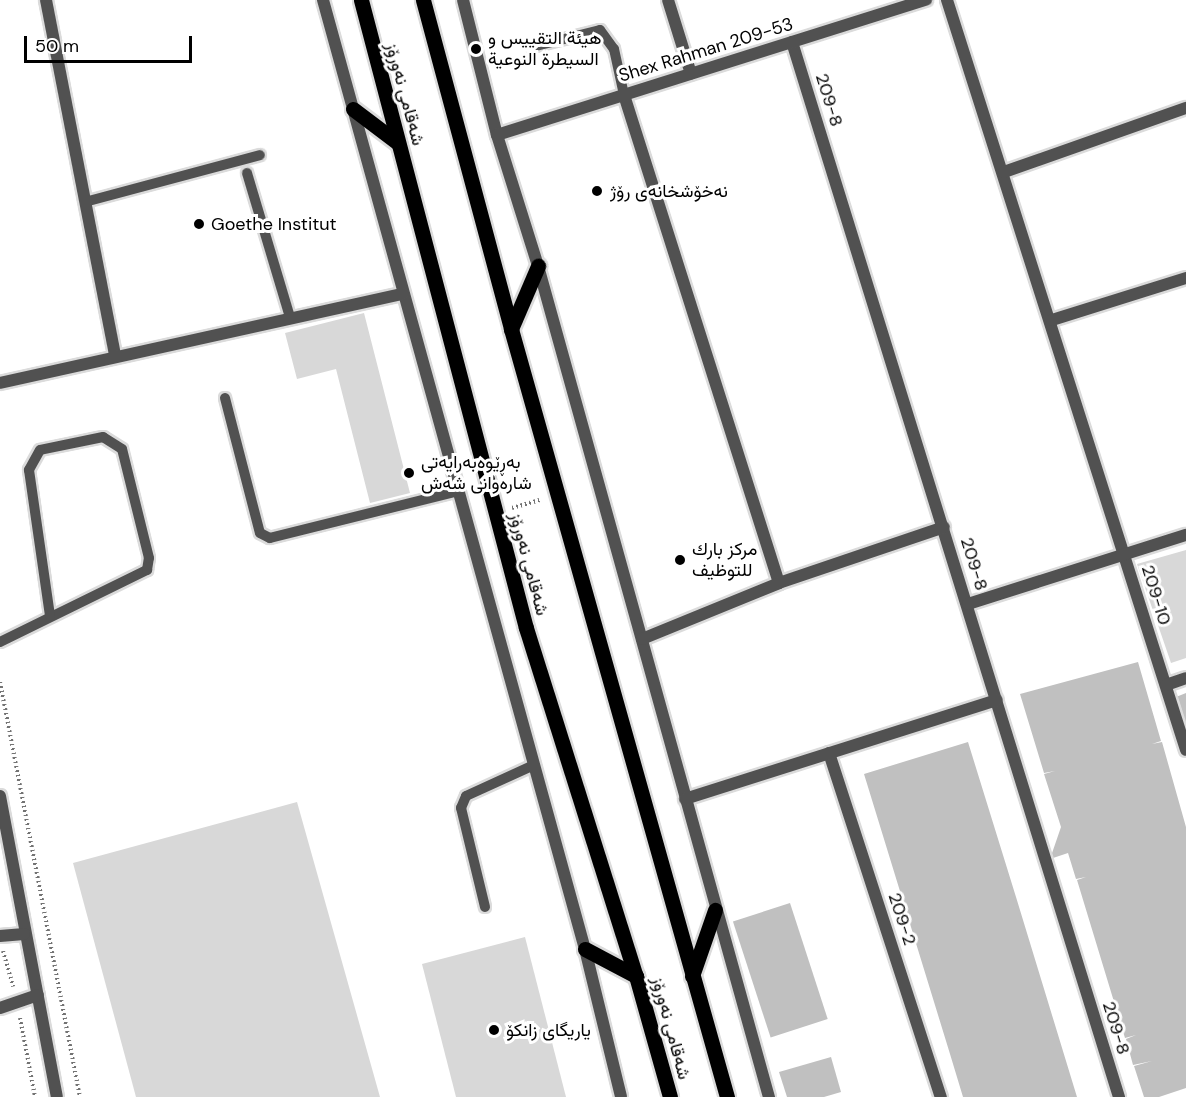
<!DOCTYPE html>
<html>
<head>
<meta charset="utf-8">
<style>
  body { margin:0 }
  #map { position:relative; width:1186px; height:1097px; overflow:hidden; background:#fff; font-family:"DM Sans",Vazirmatn,sans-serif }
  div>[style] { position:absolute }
  .green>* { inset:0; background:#d8d8d8 }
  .building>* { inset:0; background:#c0c0c0; transform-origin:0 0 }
  .path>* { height:4px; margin-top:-2px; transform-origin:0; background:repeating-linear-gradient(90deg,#737373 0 1.5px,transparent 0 4.5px) }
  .roads { filter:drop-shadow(2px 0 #dbdbdb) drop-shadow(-2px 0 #dbdbdb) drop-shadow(0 2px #dbdbdb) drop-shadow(0 -2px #dbdbdb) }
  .service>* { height:10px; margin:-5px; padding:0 5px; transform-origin:5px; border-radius:5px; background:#515151 }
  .minor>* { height:12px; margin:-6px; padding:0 6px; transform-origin:6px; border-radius:6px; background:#515151 }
  .primary>* { height:15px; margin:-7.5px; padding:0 7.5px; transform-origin:7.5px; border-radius:7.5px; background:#000 }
  .dots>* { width:16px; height:16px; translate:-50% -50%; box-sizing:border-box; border:3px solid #fff; border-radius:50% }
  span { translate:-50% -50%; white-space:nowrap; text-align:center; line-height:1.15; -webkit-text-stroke:6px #fff; paint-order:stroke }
  .poi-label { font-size:18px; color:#000 }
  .left { translate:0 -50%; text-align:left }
  .street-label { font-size:18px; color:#000 }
  .scale { position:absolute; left:24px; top:36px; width:168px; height:27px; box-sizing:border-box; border:3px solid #000; border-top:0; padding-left:8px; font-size:18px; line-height:21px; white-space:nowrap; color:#000; -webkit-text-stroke:4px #fff; paint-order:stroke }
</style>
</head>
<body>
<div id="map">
  <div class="green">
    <i style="clip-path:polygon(364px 313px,410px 493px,370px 503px,336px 369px,297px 379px,285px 333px)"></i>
    <i style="clip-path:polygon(1186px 550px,1186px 658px,1171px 663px,1137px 564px)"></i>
    <i style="clip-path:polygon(297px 802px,380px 1097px,136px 1097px,73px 863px)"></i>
    <i style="clip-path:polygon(525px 937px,566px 1097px,456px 1097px,422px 964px)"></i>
  </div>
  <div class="building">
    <i style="clip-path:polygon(1138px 662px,1161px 741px,1152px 744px,1162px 742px,1186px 827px,1186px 1088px,1159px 1097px,1144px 1097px,1134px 1066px,1152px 1061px,1133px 1065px,1126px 1039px,1136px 1035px,1125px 1038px,1077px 880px,1086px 877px,1076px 879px,1068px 853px,1050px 859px,1061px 827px,1044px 774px,1055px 771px,1044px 773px,1020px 694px)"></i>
    <i style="clip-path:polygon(1186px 693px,1186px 726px,1176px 697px)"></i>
    <i style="clip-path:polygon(968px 742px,1016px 897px,1077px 1097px,963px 1097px,950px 1054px,864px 774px)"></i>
    <i style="left:790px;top:903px;width:122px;height:60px;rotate:72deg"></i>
    <i style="clip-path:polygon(831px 1057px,841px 1092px,824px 1097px,787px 1097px,779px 1072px)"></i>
  </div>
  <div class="path">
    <i style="left:512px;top:508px;width:29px;rotate:-16deg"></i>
    <i style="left:0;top:682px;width:423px;rotate:79.1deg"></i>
    <i style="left:3px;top:951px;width:37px;rotate:74deg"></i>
    <i style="left:20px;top:1018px;width:80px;rotate:79.2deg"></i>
  </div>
  <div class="roads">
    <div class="service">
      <i style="left:532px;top:47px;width:70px;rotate:-14deg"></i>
      <i style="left:600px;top:30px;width:24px;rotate:54deg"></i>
      <i style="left:614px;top:49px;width:47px;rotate:77.7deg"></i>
      <i style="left:247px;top:173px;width:150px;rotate:73.4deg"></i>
      <i style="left:85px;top:202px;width:181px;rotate:-15deg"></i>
      <i style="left:225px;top:398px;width:139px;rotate:75.5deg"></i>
      <i style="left:260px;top:533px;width:11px;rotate:27deg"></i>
      <i style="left:270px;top:538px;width:194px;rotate:-14deg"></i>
      <i style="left:0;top:642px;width:164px;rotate:-26.1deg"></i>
      <i style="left:147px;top:570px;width:12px;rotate:-81deg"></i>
      <i style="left:149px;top:558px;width:112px;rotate:-103.9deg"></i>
      <i style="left:122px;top:449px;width:22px;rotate:-148deg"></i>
      <i style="left:103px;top:437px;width:64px;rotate:168.3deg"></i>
      <i style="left:40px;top:450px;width:23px;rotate:119deg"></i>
      <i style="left:29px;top:470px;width:147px;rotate:81.8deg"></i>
      <i style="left:485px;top:907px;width:102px;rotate:-103.6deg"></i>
      <i style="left:461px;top:808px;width:13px;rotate:-67deg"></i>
      <i style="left:466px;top:796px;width:75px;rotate:-24.5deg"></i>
    </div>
    <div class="minor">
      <i style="left:46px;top:0;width:363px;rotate:79deg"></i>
      <i style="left:323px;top:0;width:985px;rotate:74.57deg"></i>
      <i style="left:585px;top:949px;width:152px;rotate:76.3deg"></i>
      <i style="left:463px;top:0;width:139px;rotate:75.9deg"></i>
      <i style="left:497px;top:135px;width:137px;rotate:72.6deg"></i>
      <i style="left:538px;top:266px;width:863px;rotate:74.47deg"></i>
      <i style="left:668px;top:0;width:77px;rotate:72.7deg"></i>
      <i style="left:947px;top:0;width:787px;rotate:72.32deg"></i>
      <i style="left:792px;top:42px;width:1105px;rotate:72.78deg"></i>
      <i style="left:624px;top:95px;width:512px;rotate:72.38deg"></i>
      <i style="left:497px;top:135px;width:450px;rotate:-17.5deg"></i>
      <i style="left:1004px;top:172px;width:193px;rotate:-19.4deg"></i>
      <i style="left:1052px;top:320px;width:140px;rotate:-17.4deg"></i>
      <i style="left:0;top:383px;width:413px;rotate:-12.5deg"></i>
      <i style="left:968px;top:604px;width:229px;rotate:-17.6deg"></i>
      <i style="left:642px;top:639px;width:148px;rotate:-22.2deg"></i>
      <i style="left:779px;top:583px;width:174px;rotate:-18.7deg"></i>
      <i style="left:1166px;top:685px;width:21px;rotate:-19deg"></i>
      <i style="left:829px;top:753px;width:362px;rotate:72deg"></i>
      <i style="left:0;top:796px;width:306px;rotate:79.3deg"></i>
      <i style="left:685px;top:799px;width:327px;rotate:-17.6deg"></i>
      <i style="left:0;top:936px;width:24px;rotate:-5deg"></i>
      <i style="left:0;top:1008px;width:40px;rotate:-18.9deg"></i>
    </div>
    <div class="primary">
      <i style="left:361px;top:0;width:649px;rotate:75.28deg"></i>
      <i style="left:526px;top:628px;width:365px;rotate:72.5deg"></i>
      <i style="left:636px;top:976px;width:126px;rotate:74.3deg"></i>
      <i style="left:423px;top:0;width:341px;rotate:75deg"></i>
      <i style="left:511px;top:329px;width:798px;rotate:74.29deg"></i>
      <i style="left:353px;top:109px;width:56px;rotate:37.1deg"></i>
      <i style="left:511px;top:329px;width:69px;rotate:-66.8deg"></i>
      <i style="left:585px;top:949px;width:58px;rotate:27.9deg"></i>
      <i style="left:692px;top:976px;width:70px;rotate:-70.8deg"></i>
    </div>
  </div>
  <div class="dots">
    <i style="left:476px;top:49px;background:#000"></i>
    <i style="left:597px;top:191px;background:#000"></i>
    <i style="left:199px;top:224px;background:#000"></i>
    <i style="left:409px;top:473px;background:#000"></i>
    <i style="left:680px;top:560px;background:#000"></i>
    <i style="left:494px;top:1030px;background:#000"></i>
  </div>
  <div class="poi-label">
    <span class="left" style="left:488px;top:49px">هيئة التقييس و<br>السيطرة النوعية</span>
    <span class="left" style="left:610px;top:191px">نەخۆشخانەی رۆژ</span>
    <span class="left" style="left:211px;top:224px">Goethe Institut</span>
    <span class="left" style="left:421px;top:473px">بەڕێوەبەرایەتی<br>شارەوانی شەش</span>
    <span class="left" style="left:692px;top:560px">مركز بارك<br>للتوظيف</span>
    <span class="left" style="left:506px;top:1030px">یاریگای زانكۆ</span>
  </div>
  <div class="street-label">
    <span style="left:706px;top:50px;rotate:-17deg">Shex Rahman 209-53</span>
    <span style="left:405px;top:94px;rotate:75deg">شەقامی نەورۆز</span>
    <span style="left:829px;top:100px;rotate:73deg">209-8</span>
    <span style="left:529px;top:564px;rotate:75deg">شەقامی نەورۆز</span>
    <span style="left:974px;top:564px;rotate:73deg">209-8</span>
    <span style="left:1156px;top:595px;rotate:73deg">209-10</span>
    <span style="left:902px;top:919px;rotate:72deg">209-2</span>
    <span style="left:671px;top:1028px;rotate:75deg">شەقامی نەورۆز</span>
    <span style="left:1116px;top:1028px;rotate:73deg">209-8</span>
  </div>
  <div class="scale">50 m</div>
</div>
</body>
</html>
